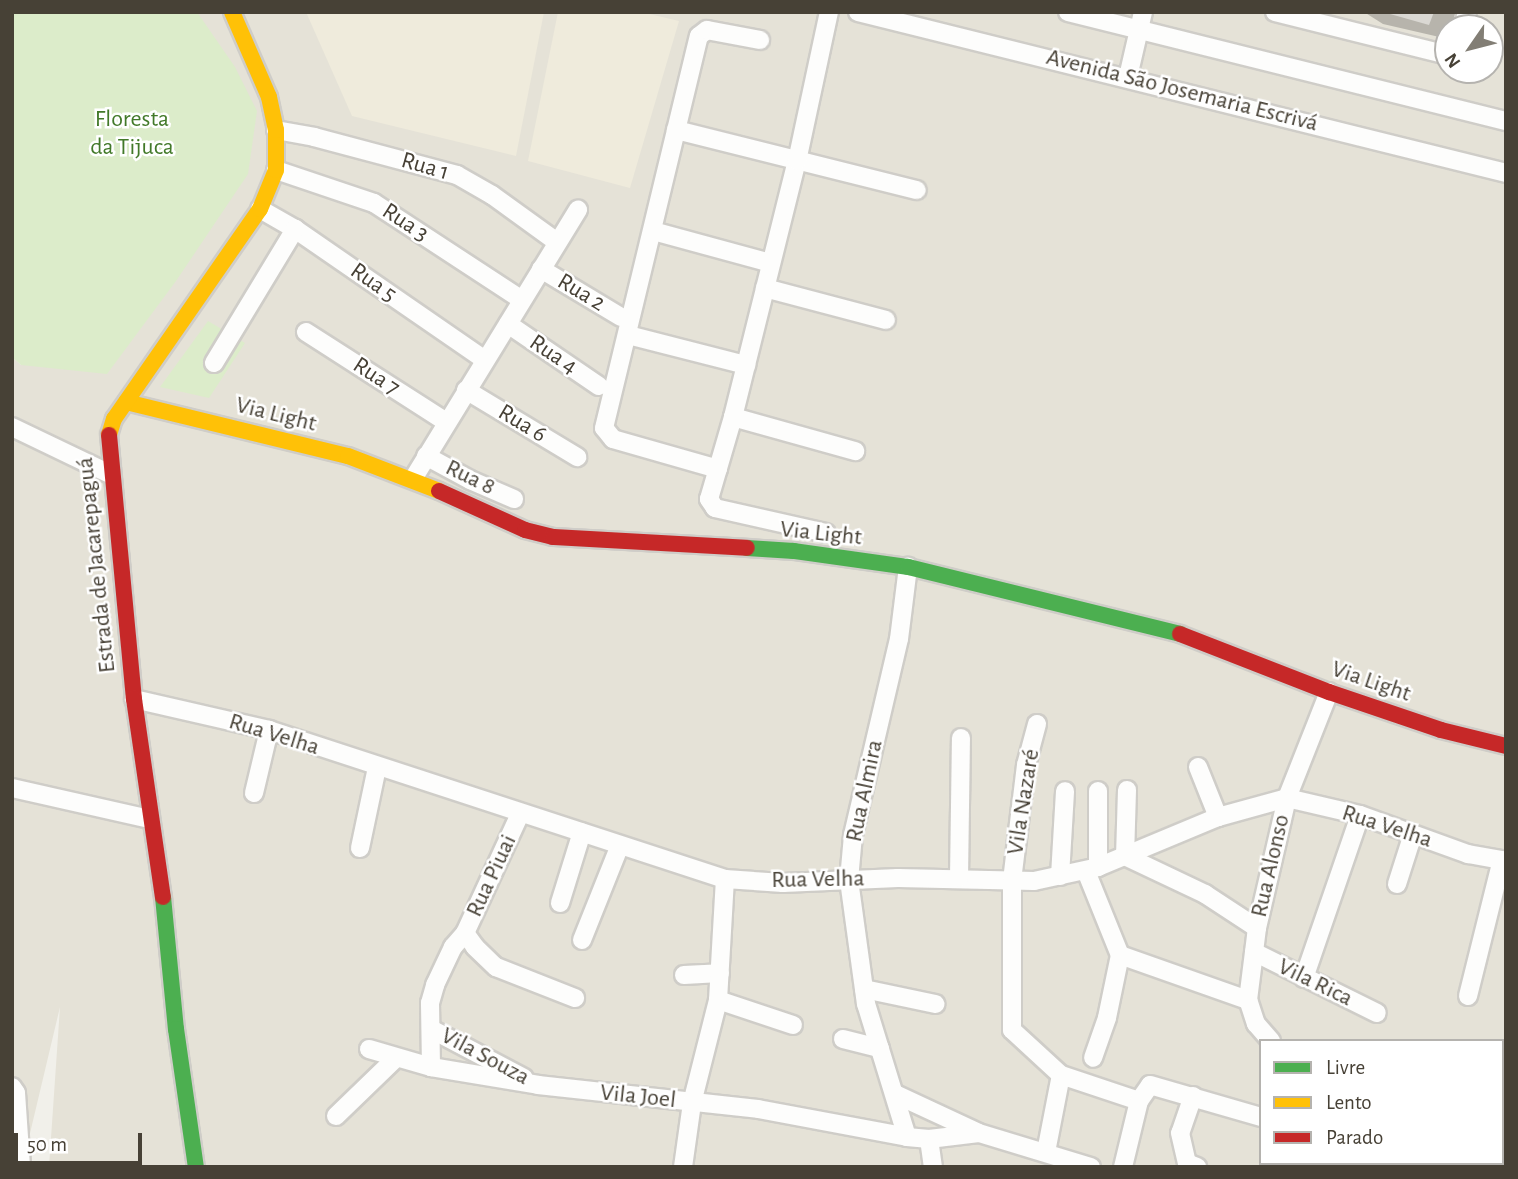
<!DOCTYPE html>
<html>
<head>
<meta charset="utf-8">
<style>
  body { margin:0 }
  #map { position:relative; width:1518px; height:1179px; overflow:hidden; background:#f1f0ea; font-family:"Alegreya Sans",sans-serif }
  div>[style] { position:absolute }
  .residential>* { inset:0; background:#e5e2d7 }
  .education>* { inset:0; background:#efebdc }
  .green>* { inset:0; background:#dcecca }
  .shadow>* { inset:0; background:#0003 }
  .building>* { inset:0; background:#dad8d3 }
  .roads { filter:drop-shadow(2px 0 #cfcdc8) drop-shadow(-2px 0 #cfcdc8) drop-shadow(0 2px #cfcdc8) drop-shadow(0 -2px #cfcdc8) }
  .street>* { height:18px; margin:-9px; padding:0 9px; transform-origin:9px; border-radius:9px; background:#fdfdfc }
  .fast>* { height:16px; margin:-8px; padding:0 8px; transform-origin:8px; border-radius:8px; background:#4caf50 }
  .slow>* { height:16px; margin:-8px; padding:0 8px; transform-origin:8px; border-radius:8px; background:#ffc107 }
  .jam>* { height:16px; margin:-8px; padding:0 8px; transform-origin:8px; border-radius:8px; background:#c62828 }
  span { translate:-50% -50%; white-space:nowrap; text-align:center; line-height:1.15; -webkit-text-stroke:5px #fff; paint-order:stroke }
  .street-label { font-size:24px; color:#474136 }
  .park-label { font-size:24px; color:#427929 }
  .frame { position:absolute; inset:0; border:14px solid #474136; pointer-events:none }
  .legend { position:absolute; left:1259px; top:1039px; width:245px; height:126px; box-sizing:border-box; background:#fff; border:2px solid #b5b3af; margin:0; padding:9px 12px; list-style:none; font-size:21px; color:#474136 }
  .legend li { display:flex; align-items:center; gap:14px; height:35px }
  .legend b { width:35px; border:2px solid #b5b3af }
  .north { position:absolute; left:1434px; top:14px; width:70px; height:70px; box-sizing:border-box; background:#fff; border:2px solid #b5b3af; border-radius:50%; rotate:235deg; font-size:19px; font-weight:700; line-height:28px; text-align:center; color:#474136 }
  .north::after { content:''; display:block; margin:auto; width:24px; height:32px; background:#827e75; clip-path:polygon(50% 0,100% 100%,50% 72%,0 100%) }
  .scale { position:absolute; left:14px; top:1133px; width:128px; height:32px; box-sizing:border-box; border:4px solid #474136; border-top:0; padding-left:9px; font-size:21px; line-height:24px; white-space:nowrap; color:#474136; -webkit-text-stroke:5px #fff; paint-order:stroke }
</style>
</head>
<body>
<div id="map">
  <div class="residential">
    <i style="clip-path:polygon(evenodd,129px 12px,1506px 12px,1506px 1167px,49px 1167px,60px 1007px,22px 1167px,12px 1167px,12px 357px,21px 365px,129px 12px,1448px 28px,1490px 28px,1490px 70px,1448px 70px,1448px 28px,129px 12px,1261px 1041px,1502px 1041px,1502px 1163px,1261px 1163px,1261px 1041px)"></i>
  </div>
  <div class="education">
    <i style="clip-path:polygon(306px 12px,544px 12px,516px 156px,352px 116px)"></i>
    <i style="clip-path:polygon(558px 12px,641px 12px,679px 21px,630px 188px,528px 161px)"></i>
  </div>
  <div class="green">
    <i style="clip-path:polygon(12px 12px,197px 12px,235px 67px,257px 111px,248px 174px,176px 281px,107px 374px,21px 365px,12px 357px)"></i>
    <i style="clip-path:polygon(208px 321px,245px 343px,209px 398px,160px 387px)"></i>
  </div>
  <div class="shadow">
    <i style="clip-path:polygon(1364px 12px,1456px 12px,1454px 18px,1470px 27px,1448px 28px,1448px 39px,1383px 24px)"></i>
  </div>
  <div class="building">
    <i style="clip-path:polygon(1383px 12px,1434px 12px,1429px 25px)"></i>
  </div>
  <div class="roads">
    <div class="street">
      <i style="left:858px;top:12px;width:668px;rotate:13.95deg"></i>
      <i style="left:1068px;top:12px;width:451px;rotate:14deg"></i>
      <i style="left:1275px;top:12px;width:178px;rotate:14deg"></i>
      <i style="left:1463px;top:28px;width:16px;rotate:-76deg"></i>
      <i style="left:1128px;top:77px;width:67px;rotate:-77deg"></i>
      <i style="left:276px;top:130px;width:39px;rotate:10deg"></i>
      <i style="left:314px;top:137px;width:148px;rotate:14.9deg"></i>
      <i style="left:457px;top:175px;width:40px;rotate:29.7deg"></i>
      <i style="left:492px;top:195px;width:80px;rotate:35.9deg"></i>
      <i style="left:676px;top:130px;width:248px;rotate:14deg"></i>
      <i style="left:276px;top:170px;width:103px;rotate:18.6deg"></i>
      <i style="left:374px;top:203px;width:177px;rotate:33.2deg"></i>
      <i style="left:260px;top:209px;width:40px;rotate:29.7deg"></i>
      <i style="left:295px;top:229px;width:231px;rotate:34.6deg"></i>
      <i style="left:653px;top:231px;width:122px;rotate:15.2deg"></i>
      <i style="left:541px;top:269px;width:93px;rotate:31deg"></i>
      <i style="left:765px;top:288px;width:125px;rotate:14.8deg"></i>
      <i style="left:508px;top:324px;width:110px;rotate:34.3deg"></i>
      <i style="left:306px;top:332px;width:166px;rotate:32.7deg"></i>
      <i style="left:628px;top:335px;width:122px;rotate:14.3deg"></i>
      <i style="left:214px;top:363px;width:157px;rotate:-58.8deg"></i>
      <i style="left:466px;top:390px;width:130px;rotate:31.1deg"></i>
      <i style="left:733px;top:417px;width:127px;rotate:15.6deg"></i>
      <i style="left:12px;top:427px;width:106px;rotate:25.6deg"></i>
      <i style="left:426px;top:456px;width:50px;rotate:28.6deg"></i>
      <i style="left:470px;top:480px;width:48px;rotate:23.4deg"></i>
      <i style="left:718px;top:469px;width:109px;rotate:-164.1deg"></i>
      <i style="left:613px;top:439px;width:14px;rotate:-129deg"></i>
      <i style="left:604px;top:428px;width:403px;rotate:-76.4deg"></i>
      <i style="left:699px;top:36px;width:10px;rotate:-37deg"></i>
      <i style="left:707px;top:30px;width:54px;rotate:10.7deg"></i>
      <i style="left:413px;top:479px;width:316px;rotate:-58.5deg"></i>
      <i style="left:826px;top:533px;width:114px;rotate:-167.3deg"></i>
      <i style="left:715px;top:508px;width:11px;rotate:-124deg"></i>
      <i style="left:709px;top:499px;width:85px;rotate:-73.7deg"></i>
      <i style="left:733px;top:417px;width:264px;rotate:-76deg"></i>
      <i style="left:797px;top:161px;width:152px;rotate:-77.9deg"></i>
      <i style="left:134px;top:699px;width:139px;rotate:12.9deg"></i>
      <i style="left:269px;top:730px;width:480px;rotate:18.1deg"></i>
      <i style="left:725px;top:879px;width:58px;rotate:3.9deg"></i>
      <i style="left:783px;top:883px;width:115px;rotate:-2.5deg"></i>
      <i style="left:898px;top:878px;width:136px;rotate:1.3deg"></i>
      <i style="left:1034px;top:881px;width:66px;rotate:-12.3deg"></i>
      <i style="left:1098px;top:867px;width:130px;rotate:-22.6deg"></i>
      <i style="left:1218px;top:817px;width:72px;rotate:-15.4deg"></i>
      <i style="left:1287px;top:798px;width:75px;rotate:13.1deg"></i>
      <i style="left:1360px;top:815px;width:115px;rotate:19.9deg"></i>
      <i style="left:1468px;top:854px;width:39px;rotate:10deg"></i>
      <i style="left:1037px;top:724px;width:42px;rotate:105deg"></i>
      <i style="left:1026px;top:765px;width:117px;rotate:96.9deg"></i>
      <i style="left:1012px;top:881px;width:149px;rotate:90deg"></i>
      <i style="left:1012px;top:1030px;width:67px;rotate:42.6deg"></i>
      <i style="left:1061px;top:1075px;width:82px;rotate:18.4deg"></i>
      <i style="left:1198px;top:767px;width:54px;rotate:68.2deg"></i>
      <i style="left:12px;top:788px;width:141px;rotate:12.7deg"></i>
      <i style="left:1127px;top:790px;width:66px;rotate:91.7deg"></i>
      <i style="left:1125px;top:856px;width:89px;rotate:25.4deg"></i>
      <i style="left:1205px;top:894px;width:62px;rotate:33.2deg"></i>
      <i style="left:1098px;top:791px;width:76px;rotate:90deg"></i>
      <i style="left:254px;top:793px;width:65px;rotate:-76.6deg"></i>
      <i style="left:520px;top:814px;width:131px;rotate:114.8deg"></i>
      <i style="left:465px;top:933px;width:17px;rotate:54deg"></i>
      <i style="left:475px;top:947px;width:29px;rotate:44deg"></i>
      <i style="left:496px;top:967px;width:85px;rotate:21.4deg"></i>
      <i style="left:360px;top:848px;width:83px;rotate:-78.1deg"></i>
      <i style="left:1086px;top:871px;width:91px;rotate:68deg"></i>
      <i style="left:1120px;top:955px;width:64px;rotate:101.7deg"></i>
      <i style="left:1107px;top:1018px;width:42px;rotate:109.3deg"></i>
      <i style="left:1060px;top:876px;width:85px;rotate:-86.6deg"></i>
      <i style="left:959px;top:878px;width:140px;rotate:-89.2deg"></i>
      <i style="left:1397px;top:884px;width:52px;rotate:-72.3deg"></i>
      <i style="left:560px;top:903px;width:74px;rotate:-72.8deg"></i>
      <i style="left:582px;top:940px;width:102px;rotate:-68.2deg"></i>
      <i style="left:1254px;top:952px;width:137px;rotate:26.4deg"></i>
      <i style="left:1120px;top:955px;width:136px;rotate:19.4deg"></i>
      <i style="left:684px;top:975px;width:36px;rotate:-3deg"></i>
      <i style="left:1304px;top:978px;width:172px;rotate:-71deg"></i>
      <i style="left:864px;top:989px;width:73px;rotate:11.9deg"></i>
      <i style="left:1468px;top:996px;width:140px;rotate:-76deg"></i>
      <i style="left:718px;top:1000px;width:79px;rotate:18.4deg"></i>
      <i style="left:431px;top:1029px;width:105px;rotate:27.8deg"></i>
      <i style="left:843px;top:1039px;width:38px;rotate:14deg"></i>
      <i style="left:1271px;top:1041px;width:23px;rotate:-131deg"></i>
      <i style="left:1256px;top:1024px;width:25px;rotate:-108deg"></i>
      <i style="left:1248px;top:1000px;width:73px;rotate:-82.9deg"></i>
      <i style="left:1257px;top:928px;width:133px;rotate:-77deg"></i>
      <i style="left:1287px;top:798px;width:114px;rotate:-68.4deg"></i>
      <i style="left:369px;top:1049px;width:65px;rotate:16.2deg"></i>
      <i style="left:431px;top:1067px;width:109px;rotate:9.5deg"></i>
      <i style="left:538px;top:1085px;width:221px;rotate:6.2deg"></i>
      <i style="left:758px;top:1109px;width:152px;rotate:10.6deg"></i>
      <i style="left:907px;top:1137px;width:22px;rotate:5deg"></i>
      <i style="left:929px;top:1139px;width:50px;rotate:-6.8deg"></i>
      <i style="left:979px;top:1133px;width:117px;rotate:16.9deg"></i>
      <i style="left:431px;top:1067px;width:64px;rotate:-90.9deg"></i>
      <i style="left:430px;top:1003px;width:19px;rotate:-74deg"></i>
      <i style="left:435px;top:985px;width:42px;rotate:-64.7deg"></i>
      <i style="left:453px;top:947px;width:18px;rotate:-49deg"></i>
      <i style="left:12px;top:1087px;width:7px;rotate:56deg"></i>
      <i style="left:16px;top:1093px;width:74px;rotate:86.1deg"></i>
      <i style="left:1502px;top:1087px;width:4px;rotate:-27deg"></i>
      <i style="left:895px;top:1094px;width:90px;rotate:24.9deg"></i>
      <i style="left:1193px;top:1096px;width:39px;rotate:109deg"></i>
      <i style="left:1180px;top:1133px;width:31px;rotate:77deg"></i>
      <i style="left:1187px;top:1163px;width:11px;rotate:22deg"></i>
      <i style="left:336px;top:1116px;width:83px;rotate:-44deg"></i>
      <i style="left:1502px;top:1135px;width:4px;rotate:27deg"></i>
      <i style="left:907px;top:1137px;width:139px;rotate:-107.1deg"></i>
      <i style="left:866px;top:1004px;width:125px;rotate:-97.8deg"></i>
      <i style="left:849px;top:880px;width:45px;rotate:-84.9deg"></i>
      <i style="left:853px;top:835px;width:201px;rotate:-76.8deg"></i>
      <i style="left:899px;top:639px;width:73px;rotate:-82.9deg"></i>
      <i style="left:929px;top:1139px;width:28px;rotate:82deg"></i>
      <i style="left:1046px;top:1152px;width:78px;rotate:-79deg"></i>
      <i style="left:683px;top:1167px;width:65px;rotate:-82deg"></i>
      <i style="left:692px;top:1103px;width:106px;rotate:-75.8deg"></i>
      <i style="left:718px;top:1000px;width:121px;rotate:-86.7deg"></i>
      <i style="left:1123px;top:1167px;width:68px;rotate:-76.4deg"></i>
      <i style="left:1139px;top:1101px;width:19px;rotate:-55deg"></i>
      <i style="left:1150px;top:1085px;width:116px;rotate:16.1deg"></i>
      <i style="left:1291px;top:1167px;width:4px;rotate:-63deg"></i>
      <i style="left:1350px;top:1167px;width:4px;rotate:-76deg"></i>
      <i style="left:1433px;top:1167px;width:4px;rotate:-63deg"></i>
    </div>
    <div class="fast">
      <i style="left:747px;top:548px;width:47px;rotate:3.7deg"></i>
      <i style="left:794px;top:551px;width:115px;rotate:8deg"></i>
      <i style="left:908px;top:567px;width:280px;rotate:13.8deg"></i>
      <i style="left:163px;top:897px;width:133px;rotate:84.4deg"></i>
      <i style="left:176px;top:1029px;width:139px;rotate:81.8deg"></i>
    </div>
    <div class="slow">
      <i style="left:126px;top:402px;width:228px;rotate:13.7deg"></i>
      <i style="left:348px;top:456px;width:97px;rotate:21deg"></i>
      <i style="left:109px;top:435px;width:17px;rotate:-73deg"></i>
      <i style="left:114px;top:419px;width:256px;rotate:-55.2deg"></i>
      <i style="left:260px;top:209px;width:42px;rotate:-67.7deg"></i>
      <i style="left:276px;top:170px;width:40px;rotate:-90deg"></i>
      <i style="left:276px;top:130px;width:34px;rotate:-102deg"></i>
      <i style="left:269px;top:97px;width:93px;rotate:-113.5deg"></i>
    </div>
    <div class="jam">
      <i style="left:109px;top:435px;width:265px;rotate:84.6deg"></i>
      <i style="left:134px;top:699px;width:200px;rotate:81.7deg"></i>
      <i style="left:439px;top:491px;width:94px;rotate:24.4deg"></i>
      <i style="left:525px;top:530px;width:29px;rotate:14deg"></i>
      <i style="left:553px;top:537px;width:194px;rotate:3.2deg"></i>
      <i style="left:1180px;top:634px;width:160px;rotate:21.3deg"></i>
      <i style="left:1329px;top:692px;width:118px;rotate:18.7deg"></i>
      <i style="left:1441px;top:730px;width:67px;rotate:13.8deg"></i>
    </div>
  </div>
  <div class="street-label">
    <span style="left:1182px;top:91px;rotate:14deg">Avenida São Josemaria Escrivá</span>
    <span style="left:425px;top:167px;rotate:16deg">Rua 1</span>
    <span style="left:405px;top:223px;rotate:33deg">Rua 3</span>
    <span style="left:373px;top:283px;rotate:35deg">Rua 5</span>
    <span style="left:581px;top:293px;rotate:31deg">Rua 2</span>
    <span style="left:553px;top:355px;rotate:34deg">Rua 4</span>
    <span style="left:376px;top:377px;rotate:33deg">Rua 7</span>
    <span style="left:276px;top:415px;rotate:14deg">Via Light</span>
    <span style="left:522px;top:424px;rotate:31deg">Rua 6</span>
    <span style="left:470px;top:478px;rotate:26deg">Rua 8</span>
    <span style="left:821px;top:534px;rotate:6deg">Via Light</span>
    <span style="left:97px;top:565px;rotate:-96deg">Estrada de Jacarepaguá</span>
    <span style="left:1371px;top:682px;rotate:19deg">Via Light</span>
    <span style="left:274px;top:735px;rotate:17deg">Rua Velha</span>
    <span style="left:865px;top:791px;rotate:-78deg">Rua Almira</span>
    <span style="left:1024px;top:802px;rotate:-81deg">Vila Nazaré</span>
    <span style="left:1387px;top:827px;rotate:18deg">Rua Velha</span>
    <span style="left:1271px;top:866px;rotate:-77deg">Rua Alonso</span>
    <span style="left:492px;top:876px;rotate:-65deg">Rua Piuai</span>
    <span style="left:818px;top:880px;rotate:-1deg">Rua Velha</span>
    <span style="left:1315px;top:983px;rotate:26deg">Vila Rica</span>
    <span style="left:485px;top:1057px;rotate:28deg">Vila Souza</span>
    <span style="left:638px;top:1097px;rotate:6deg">Vila Joel</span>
  </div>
  <div class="park-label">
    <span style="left:132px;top:134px">Floresta<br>da Tijuca</span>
  </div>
  <div class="frame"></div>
  <ul class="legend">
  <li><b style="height:9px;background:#4caf50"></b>Livre</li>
  <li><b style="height:9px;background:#ffc107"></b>Lento</li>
  <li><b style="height:9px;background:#c62828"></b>Parado</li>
  </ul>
  <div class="north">N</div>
  <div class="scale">50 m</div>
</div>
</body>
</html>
